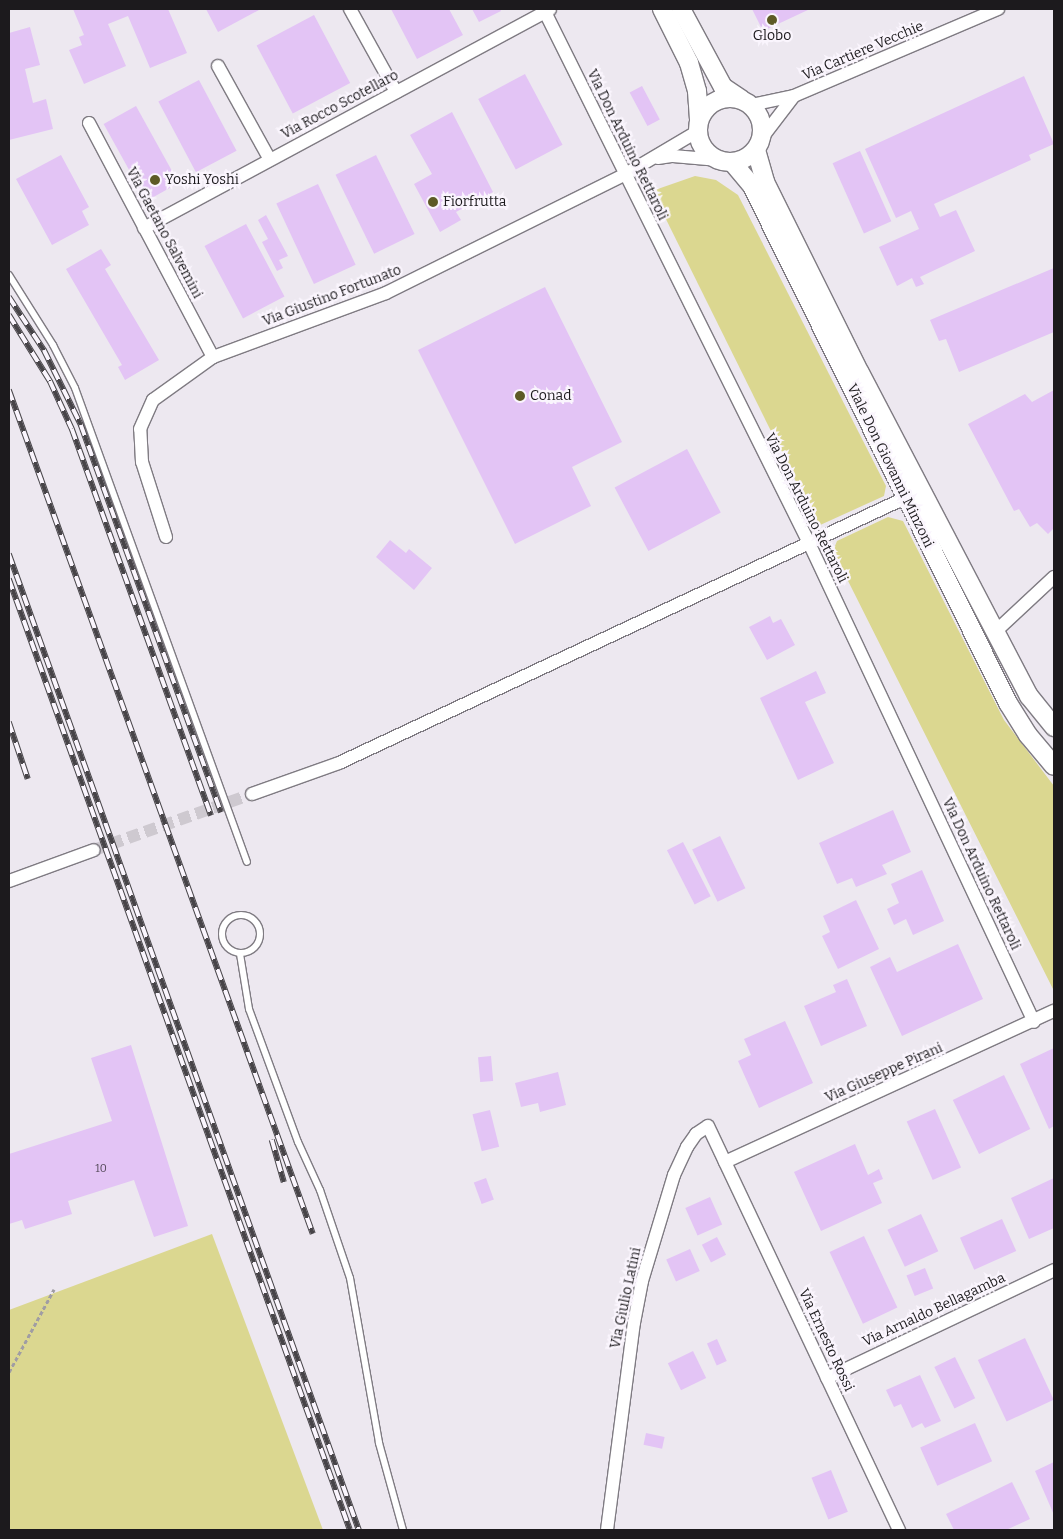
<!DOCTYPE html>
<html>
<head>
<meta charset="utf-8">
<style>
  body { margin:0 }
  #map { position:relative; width:1063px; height:1539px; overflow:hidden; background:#ede8f0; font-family:Bitter,serif }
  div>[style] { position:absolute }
  .green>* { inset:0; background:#dbd790 }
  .building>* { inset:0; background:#e3c4f5; transform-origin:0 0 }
  .street-tunnel>* { height:12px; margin-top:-6px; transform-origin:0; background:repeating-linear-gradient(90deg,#cec9d0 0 12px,transparent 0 18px) }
  .path>* { height:2.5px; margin-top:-1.25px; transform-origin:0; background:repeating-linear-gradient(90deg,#a09da3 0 4px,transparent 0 6.5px) }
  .roads { filter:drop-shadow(1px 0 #7f7b82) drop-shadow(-1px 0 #7f7b82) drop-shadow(0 1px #7f7b82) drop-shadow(0 -1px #7f7b82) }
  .lane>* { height:6px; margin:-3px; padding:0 3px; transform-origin:3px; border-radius:3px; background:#fff }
  .lane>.ring { margin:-3px; padding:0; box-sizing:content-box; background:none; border:6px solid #fff; border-radius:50% }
  .street>* { height:12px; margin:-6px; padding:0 6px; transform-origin:6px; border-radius:6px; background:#fff }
  .secondary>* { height:18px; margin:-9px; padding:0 9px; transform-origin:9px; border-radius:9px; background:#fff }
  .secondary>.ring { margin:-9px; padding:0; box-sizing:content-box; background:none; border:18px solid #fff; border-radius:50% }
  .rail>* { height:5.5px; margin-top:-2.75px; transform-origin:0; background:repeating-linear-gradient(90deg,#faf5fd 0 11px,#474448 0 22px); box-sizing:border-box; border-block:1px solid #474448 }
  .dots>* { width:14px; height:14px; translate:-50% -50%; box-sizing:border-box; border:2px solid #faf5fd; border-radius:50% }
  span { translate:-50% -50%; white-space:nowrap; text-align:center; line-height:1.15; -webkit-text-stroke:4.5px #faf5fd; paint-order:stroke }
  .number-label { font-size:11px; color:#4e4453 }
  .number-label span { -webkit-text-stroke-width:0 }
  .poi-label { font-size:14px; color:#1c1a1d }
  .left { translate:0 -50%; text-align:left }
  .street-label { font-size:14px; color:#1c1a1d }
  .frame { position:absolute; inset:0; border:10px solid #1c1a1d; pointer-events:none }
</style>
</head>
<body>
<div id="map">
  <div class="green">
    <i style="clip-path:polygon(695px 176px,716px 180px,738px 195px,886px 486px,884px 496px,818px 526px,652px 191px)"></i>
    <i style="clip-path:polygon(888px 517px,903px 521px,1004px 720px,1054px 786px,1054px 991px,833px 551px,837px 541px)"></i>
    <i style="clip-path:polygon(212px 1234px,323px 1530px,9px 1530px,9px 1310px)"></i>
  </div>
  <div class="building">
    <i style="clip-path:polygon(73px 9px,168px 9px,187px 53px,150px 68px,128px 16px,108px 24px,126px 66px,84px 84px,69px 50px,82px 45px,79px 37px,84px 35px)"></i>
    <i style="clip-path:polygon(206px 9px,258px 9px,259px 10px,218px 32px)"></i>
    <i style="clip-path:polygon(391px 9px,449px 9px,463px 35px,417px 59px)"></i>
    <i style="clip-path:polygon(472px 9px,500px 9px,501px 11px,479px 22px)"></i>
    <i style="clip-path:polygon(752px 9px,810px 9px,763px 31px)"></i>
    <i style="left:314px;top:15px;width:77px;height:65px;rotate:62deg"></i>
    <i style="clip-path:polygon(30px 27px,40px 65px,25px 69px,33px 103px,46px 99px,53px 129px,9px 140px,9px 33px)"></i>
    <i style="left:525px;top:74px;width:80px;height:53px;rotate:62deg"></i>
    <i style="clip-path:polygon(1024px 76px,1054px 144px,1029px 155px,1031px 160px,934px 204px,940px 217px,956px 210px,975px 251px,920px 277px,924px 284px,916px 287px,912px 278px,897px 286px,879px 247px,919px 229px,911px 211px,896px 218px,865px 149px)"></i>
    <i style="left:199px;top:80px;width:80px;height:46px;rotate:62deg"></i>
    <i style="left:642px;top:86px;width:38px;height:14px;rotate:62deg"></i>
    <i style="left:136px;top:106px;width:88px;height:37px;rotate:61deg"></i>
    <i style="clip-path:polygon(452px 112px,493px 192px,456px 212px,461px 220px,440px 232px,414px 184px,432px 174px,410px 135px)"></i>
    <i style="left:860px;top:151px;width:77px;height:30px;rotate:66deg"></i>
    <i style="clip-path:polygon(61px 155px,89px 207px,82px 211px,89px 225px,52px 245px,16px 179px)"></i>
    <i style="left:376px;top:155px;width:88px;height:45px;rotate:64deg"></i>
    <i style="left:318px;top:184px;width:89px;height:46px;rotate:65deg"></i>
    <i style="clip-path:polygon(266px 215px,288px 256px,279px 260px,283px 268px,277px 271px,262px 242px,268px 239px,258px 220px)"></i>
    <i style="left:246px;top:224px;width:82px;height:47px;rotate:62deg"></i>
    <i style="clip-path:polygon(101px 249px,111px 265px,105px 269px,159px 360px,125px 380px,118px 367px,122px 365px,66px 269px)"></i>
    <i style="clip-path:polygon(1054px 268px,1054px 332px,959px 372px,946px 339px,939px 341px,930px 320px)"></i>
    <i style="clip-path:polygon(545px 287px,622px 442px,572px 467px,591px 506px,515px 544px,418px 350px)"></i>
    <i style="clip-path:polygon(1054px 390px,1054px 528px,1048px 534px,1037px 523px,1030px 527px,1019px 509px,1014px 511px,968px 424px,1025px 394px,1032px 402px)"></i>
    <i style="left:687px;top:449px;width:72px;height:82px;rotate:62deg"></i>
    <i style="clip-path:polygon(390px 540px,406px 553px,409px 549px,432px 568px,414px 590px,376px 557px)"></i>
    <i style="clip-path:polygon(770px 616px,773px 623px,781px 619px,795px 645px,767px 660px,749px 627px)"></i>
    <i style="clip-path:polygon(816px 671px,826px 693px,805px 702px,834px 763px,798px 780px,760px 698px)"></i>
    <i style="clip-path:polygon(893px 810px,911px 852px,882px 865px,887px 874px,856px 887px,852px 878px,837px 884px,819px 843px)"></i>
    <i style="left:720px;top:836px;width:58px;height:31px;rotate:64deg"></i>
    <i style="left:683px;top:842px;width:61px;height:18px;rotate:63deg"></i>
    <i style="clip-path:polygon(922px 870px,944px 921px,913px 935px,906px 919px,894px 925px,887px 909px,899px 903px,891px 884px)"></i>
    <i style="clip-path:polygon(856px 900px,879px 949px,838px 969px,822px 936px,830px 932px,823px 916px)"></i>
    <i style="clip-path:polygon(958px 944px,983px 999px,902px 1036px,870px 967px,890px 957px,897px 972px)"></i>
    <i style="clip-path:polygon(847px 979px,867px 1026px,821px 1046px,804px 1006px,836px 992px,833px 985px)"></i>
    <i style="clip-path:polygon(785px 1021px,813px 1083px,759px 1108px,738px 1061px,751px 1055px,744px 1039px)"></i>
    <i style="clip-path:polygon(131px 1045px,188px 1226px,154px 1237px,134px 1180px,68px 1201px,72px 1214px,25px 1229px,22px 1220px,9px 1224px,9px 1154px,112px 1121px,91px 1058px)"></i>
    <i style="clip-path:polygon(1054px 1048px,1054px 1126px,1049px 1129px,1020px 1064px)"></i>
    <i style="left:491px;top:1056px;width:25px;height:13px;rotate:85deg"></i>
    <i style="clip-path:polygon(558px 1072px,566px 1105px,540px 1112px,538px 1103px,521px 1107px,515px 1083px)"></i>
    <i style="left:1004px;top:1075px;width:60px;height:57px;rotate:64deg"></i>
    <i style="left:935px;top:1109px;width:64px;height:31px;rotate:66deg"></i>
    <i style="left:490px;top:1110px;width:38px;height:18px;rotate:76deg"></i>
    <i style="clip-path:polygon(855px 1144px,868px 1175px,879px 1169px,883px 1179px,873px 1183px,882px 1203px,821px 1231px,794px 1172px)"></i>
    <i style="left:486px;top:1178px;width:23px;height:13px;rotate:70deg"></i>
    <i style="clip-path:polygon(1054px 1178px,1054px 1228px,1029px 1239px,1011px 1198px)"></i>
    <i style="left:710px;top:1197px;width:30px;height:27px;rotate:66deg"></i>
    <i style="left:921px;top:1214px;width:41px;height:37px;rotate:65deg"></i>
    <i style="left:1002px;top:1219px;width:35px;height:46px;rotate:66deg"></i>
    <i style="left:864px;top:1236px;width:79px;height:38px;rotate:65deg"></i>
    <i style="left:717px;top:1237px;width:20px;height:17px;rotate:63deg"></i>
    <i style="left:690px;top:1249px;width:24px;height:26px;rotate:66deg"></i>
    <i style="left:925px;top:1268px;width:22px;height:20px;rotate:68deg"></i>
    <i style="left:1025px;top:1338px;width:68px;height:52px;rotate:65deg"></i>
    <i style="left:717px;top:1339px;width:24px;height:11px;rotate:66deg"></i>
    <i style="left:693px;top:1351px;width:30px;height:28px;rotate:64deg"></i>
    <i style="left:955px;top:1357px;width:46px;height:23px;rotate:64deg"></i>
    <i style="clip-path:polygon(920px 1375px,941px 1421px,925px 1428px,922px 1423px,912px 1428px,901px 1404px,894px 1407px,886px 1390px)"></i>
    <i style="left:975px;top:1423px;width:42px;height:60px;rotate:66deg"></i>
    <i style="left:646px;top:1433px;width:19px;height:12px;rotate:12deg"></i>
    <i style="clip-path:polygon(1054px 1462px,1054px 1515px,1035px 1471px)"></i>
    <i style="left:831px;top:1470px;width:45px;height:21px;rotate:68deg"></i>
    <i style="clip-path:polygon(1012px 1482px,1030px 1519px,1006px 1530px,954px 1530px,946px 1514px)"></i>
  </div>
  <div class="street-tunnel">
    <i style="left:94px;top:850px;width:168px;rotate:-19.5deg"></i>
  </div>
  <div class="path">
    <i style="left:9px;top:1372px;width:94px;rotate:-61.5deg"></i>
  </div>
  <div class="roads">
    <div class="lane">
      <i style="left:9px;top:275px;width:83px;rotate:57.8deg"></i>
      <i style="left:53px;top:345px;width:48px;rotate:62.9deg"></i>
      <i style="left:75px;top:388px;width:504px;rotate:70.06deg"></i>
      <i class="ring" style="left:222px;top:915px;width:32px;height:32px"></i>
      <i style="left:240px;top:954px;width:56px;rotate:80.7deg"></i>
      <i style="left:249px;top:1009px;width:142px;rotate:69.8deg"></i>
      <i style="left:298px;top:1142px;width:53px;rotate:65.4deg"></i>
      <i style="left:320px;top:1190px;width:93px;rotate:71.2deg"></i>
      <i style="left:350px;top:1278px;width:168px;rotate:80deg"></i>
      <i style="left:379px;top:1443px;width:90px;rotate:74.6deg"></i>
    </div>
    <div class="street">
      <i style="left:350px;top:9px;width:95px;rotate:61deg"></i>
      <i style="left:545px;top:12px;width:593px;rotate:63.56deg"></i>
      <i style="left:809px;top:543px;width:529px;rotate:64.84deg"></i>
      <i style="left:218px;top:66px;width:107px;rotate:61deg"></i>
      <i style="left:751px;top:105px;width:44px;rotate:-11.8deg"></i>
      <i style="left:794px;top:96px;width:222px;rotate:-23.1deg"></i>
      <i style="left:89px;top:123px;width:265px;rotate:62.1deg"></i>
      <i style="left:761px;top:139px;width:54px;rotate:-52.5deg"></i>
      <i style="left:658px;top:158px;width:15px;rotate:-8deg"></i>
      <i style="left:673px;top:156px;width:46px;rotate:5deg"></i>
      <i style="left:144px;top:228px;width:461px;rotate:-28.3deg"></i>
      <i style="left:166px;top:537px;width:79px;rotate:-107.7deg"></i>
      <i style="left:142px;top:462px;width:33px;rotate:-93deg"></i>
      <i style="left:140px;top:429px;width:32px;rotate:-66deg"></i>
      <i style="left:153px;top:400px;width:74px;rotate:-35.6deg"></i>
      <i style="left:213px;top:357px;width:184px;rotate:-20.3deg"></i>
      <i style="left:386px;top:293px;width:266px;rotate:-26.4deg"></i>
      <i style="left:624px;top:175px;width:86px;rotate:-30.7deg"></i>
      <i style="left:995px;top:632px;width:81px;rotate:-43deg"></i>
      <i style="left:252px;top:794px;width:92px;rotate:-19.6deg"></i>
      <i style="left:339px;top:763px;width:625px;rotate:-25.09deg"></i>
      <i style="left:9px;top:881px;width:90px;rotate:-20deg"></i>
      <i style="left:725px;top:1162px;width:362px;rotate:-24.7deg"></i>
      <i style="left:827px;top:1378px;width:251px;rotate:-25.4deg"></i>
      <i style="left:607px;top:1530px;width:209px;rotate:-82.6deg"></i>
      <i style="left:634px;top:1323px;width:43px;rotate:-79.2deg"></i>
      <i style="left:642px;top:1281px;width:111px;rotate:-73.2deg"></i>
      <i style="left:674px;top:1175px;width:31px;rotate:-65deg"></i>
      <i style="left:687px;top:1147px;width:16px;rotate:-55deg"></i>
      <i style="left:696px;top:1134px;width:14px;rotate:-34deg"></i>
      <i style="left:708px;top:1126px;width:447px;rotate:64.7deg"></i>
    </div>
    <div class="secondary">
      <i style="left:662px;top:9px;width:60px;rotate:63.4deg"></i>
      <i style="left:689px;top:63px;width:29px;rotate:74deg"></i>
      <i style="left:697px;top:91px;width:29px;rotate:86deg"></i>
      <i style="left:681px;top:9px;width:89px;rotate:61.7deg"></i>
      <i style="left:723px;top:87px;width:22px;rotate:34deg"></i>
      <i class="ring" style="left:698px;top:98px;width:46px;height:46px"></i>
      <i style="left:756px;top:150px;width:33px;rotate:74deg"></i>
      <i style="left:765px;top:182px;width:213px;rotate:63.6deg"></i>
      <i style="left:860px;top:373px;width:365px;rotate:62.4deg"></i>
      <i style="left:1029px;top:696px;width:40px;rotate:51deg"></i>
      <i style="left:732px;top:162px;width:31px;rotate:50deg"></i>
      <i style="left:752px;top:186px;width:577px;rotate:63.66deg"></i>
      <i style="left:1008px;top:703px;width:38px;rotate:58deg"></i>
      <i style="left:1028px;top:735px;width:40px;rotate:50deg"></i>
    </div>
  </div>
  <div class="rail">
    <i style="left:9px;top:297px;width:64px;rotate:56.6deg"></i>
    <i style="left:44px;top:350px;width:84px;rotate:63.7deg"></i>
    <i style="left:81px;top:425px;width:412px;rotate:70.1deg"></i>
    <i style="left:9px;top:315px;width:78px;rotate:58.2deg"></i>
    <i style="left:50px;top:381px;width:53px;rotate:65.4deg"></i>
    <i style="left:72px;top:429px;width:411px;rotate:70.2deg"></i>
    <i style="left:9px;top:390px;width:897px;rotate:70.19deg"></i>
    <i style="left:9px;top:554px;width:1037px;rotate:70.27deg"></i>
    <i style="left:9px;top:579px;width:1010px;rotate:70.27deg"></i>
    <i style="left:9px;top:722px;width:60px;rotate:71.6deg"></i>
    <i style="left:272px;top:1140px;width:44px;rotate:74.1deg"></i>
  </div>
  <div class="dots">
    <i style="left:772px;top:20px;background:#5d5a26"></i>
    <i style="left:155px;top:180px;background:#5d5a26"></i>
    <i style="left:433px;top:202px;background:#5d5a26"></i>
    <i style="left:520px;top:396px;background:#5d5a26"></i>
  </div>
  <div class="number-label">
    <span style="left:101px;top:1169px">10</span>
  </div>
  <div class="poi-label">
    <span style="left:772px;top:36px">Globo</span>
    <span class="left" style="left:165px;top:180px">Yoshi Yoshi</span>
    <span class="left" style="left:443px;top:202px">Fiorfrutta</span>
    <span class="left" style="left:530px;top:396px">Conad</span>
  </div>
  <div class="street-label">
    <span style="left:863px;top:51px;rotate:-23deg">Via Cartiere Vecchie</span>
    <span style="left:340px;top:105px;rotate:-28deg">Via Rocco Scotellaro</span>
    <span style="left:627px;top:145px;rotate:64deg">Via Don Arduino Rettaroli</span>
    <span style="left:164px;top:233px;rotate:62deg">Via Gaetano Salvemini</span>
    <span style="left:332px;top:296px;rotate:-21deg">Via Giustino Fortunato</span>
    <span style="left:890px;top:466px;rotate:64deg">Viale Don Giovanni Minzoni</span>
    <span style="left:806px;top:508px;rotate:63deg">Via Don Arduino Rettaroli</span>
    <span style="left:981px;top:874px;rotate:65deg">Via Don Arduino Rettaroli</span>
    <span style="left:884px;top:1073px;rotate:-24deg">Via Giuseppe Pirani</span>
    <span style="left:626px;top:1298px;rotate:-78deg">Via Giulio Latini</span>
    <span style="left:934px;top:1310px;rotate:-25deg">Via Arnaldo Bellagamba</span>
    <span style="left:826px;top:1340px;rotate:65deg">Via Ernesto Rossi</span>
  </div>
  <div class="frame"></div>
</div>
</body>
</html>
